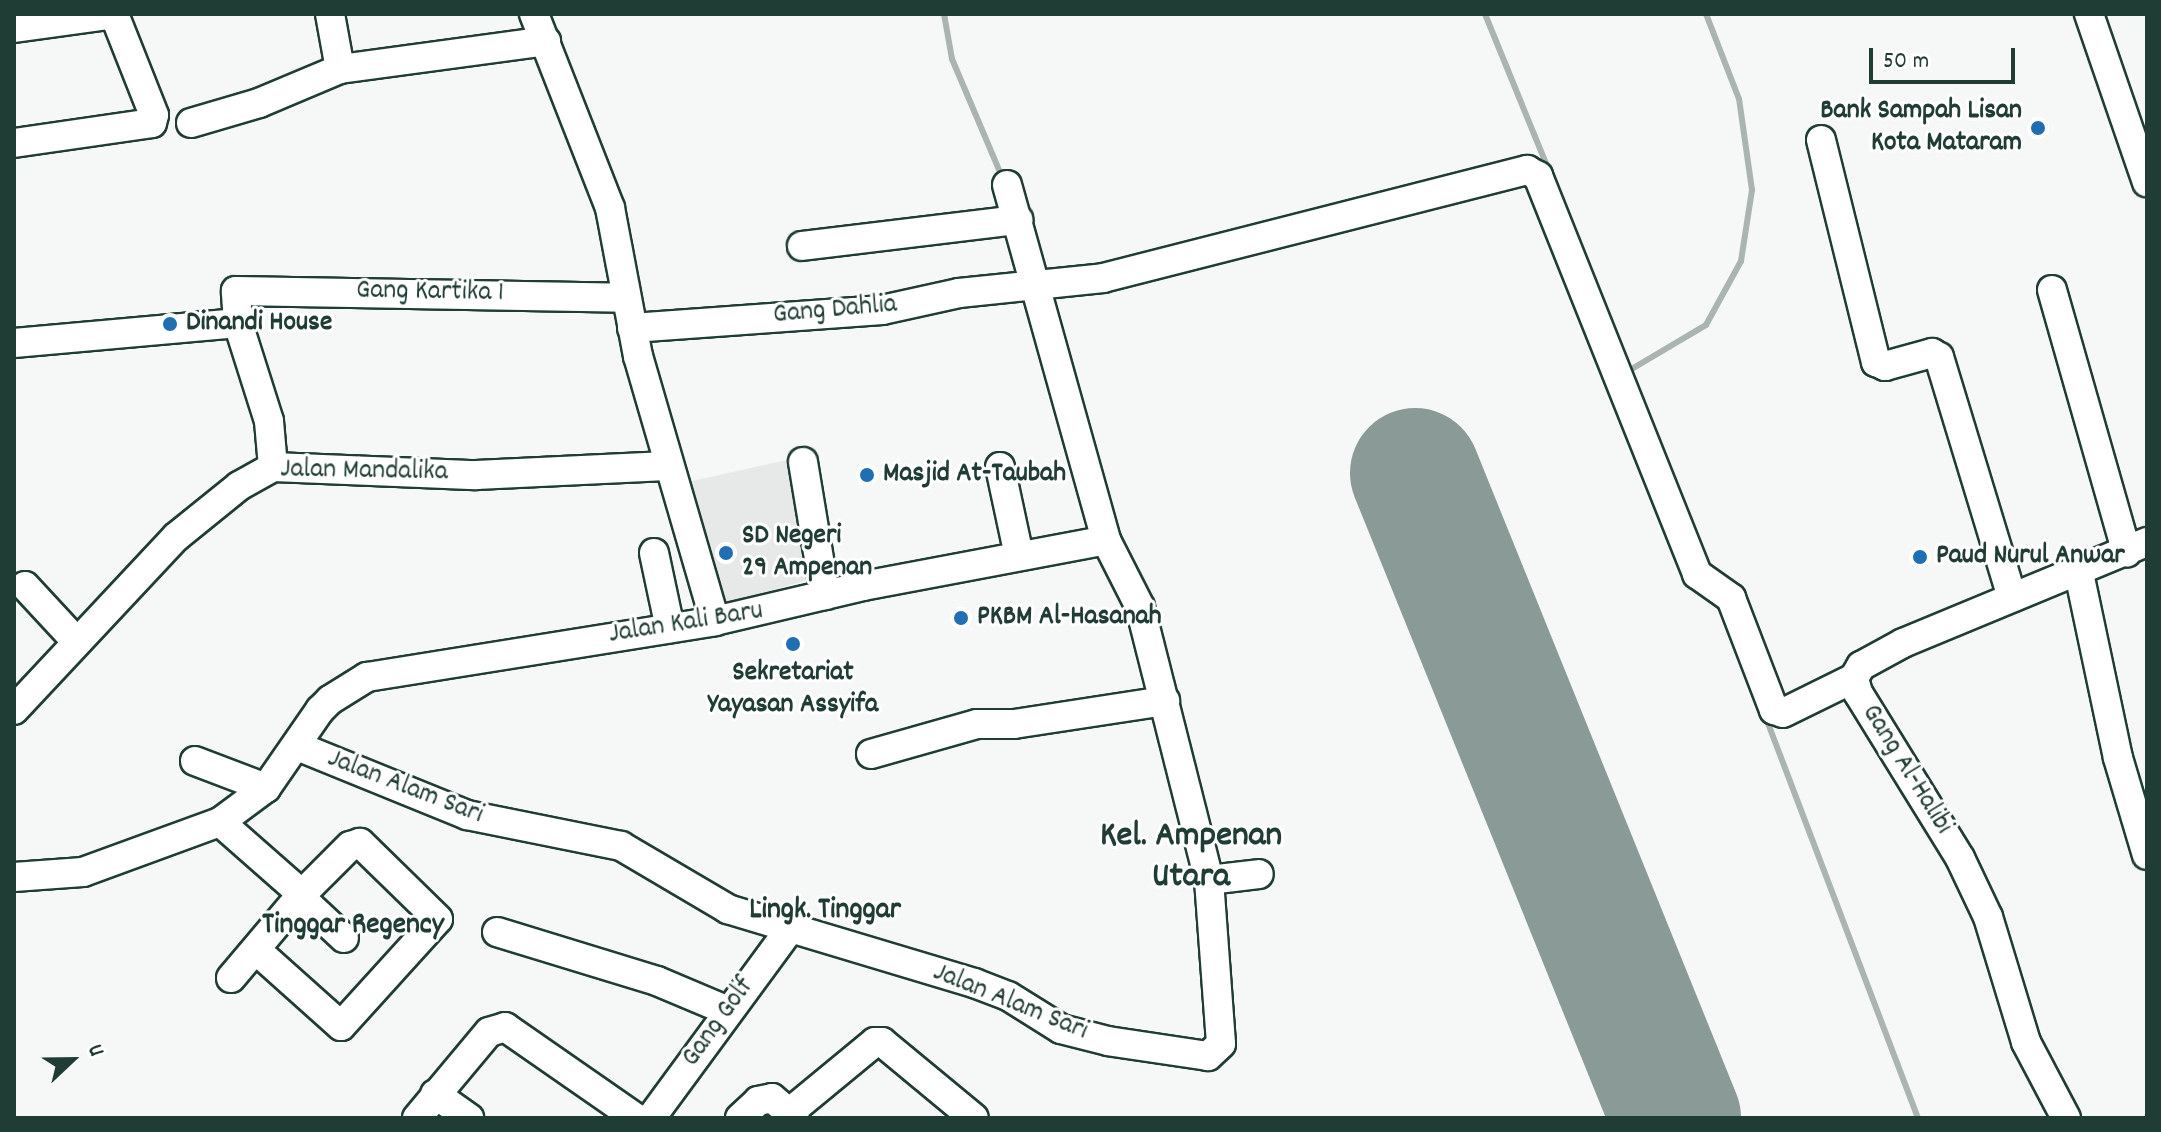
<!DOCTYPE html>
<html>
<head>
<meta charset="utf-8">
<style>
  body { margin:0 }
  #map { position:relative; width:2161px; height:1132px; overflow:hidden; background:#f6f7f7; font-family:Dekko,sans-serif }
  div>[style] { position:absolute }
  .built>* { inset:0; background:#e6e9e8 }
  .stream>* { height:6px; margin:-3px; padding:0 3px; transform-origin:3px; border-radius:3px; background:#aab5b1 }
  .runway>* { height:130px; margin:-65px; padding:0 65px; transform-origin:65px; border-radius:65px; background:#8a9a96 }
  .roads { filter:drop-shadow(2px 0 #1f3d34) drop-shadow(-2px 0 #1f3d34) drop-shadow(0 2px #1f3d34) drop-shadow(0 -2px #1f3d34) }
  .minor>* { height:28px; margin:-14px; padding:0 14px; transform-origin:14px; border-radius:14px; background:#fff }
  .dots>* { width:22px; height:22px; translate:-50% -50%; box-sizing:border-box; border:4px solid #fff; border-radius:50% }
  span { translate:-50% -50%; white-space:nowrap; text-align:center; line-height:1.15; -webkit-text-stroke:6px #fff; paint-order:stroke }
  .poi-label { font-size:28px; color:#1f3d34; font-weight:700 }
  .right { translate:-100% -50%; text-align:right }
  .left { translate:0 -50%; text-align:left }
  .street-label { font-size:28px; color:#1f3d34 }
  .neighbourhood-label { font-size:30px; color:#1f3d34; font-weight:700 }
  .district-label { font-size:36px; color:#1f3d34; font-weight:700 }
  .frame { position:absolute; inset:0; border:16px solid #1f3d34; pointer-events:none }
  .north { position:absolute; left:32px; top:1020px; width:80px; height:80px; -webkit-text-stroke:6px #fff; paint-order:stroke; rotate:68deg; font-size:22px; font-weight:700; line-height:32px; text-align:center; color:#1f3d34 }
  .north::after { content:''; display:block; margin:auto; width:28px; height:36px; background:#1f3d34; clip-path:polygon(50% 0,100% 100%,50% 72%,0 100%) }
  .scale { position:absolute; left:1869px; top:48px; width:146px; height:36px; box-sizing:border-box; border:4px solid #1f3d34; border-top:0; padding-left:10px; font-size:24px; line-height:28px; white-space:nowrap; color:#1f3d34; -webkit-text-stroke:6px #fff; paint-order:stroke }
</style>
</head>
<body>
<div id="map">
  <div class="built">
    <i style="clip-path:polygon(796px 458px,818px 577px,714px 607px,679px 484px)"></i>
  </div>
  <div class="stream">
    <i style="left:944px;top:14px;width:46px;rotate:79.9deg"></i>
    <i style="left:952px;top:59px;width:128px;rotate:67deg"></i>
    <i style="left:1485px;top:14px;width:172px;rotate:67.8deg"></i>
    <i style="left:1630px;top:370px;width:88px;rotate:-30.6deg"></i>
    <i style="left:1706px;top:325px;width:73px;rotate:-61.3deg"></i>
    <i style="left:1741px;top:261px;width:72px;rotate:-81.2deg"></i>
    <i style="left:1752px;top:190px;width:92px;rotate:-98.1deg"></i>
    <i style="left:1739px;top:99px;width:91px;rotate:-111.2deg"></i>
    <i style="left:1766px;top:718px;width:428px;rotate:69.2deg"></i>
  </div>
  <div class="runway">
    <i style="left:1415px;top:473px;width:696px;rotate:67.97deg"></i>
  </div>
  <div class="roads">
    <div class="minor">
      <i style="left:330px;top:14px;width:56px;rotate:79.7deg"></i>
      <i style="left:340px;top:69px;width:208px;rotate:-7.7deg"></i>
      <i style="left:534px;top:14px;width:208px;rotate:68.6deg"></i>
      <i style="left:610px;top:208px;width:151px;rotate:79.3deg"></i>
      <i style="left:638px;top:356px;width:276px;rotate:73.8deg"></i>
      <i style="left:2089px;top:14px;width:178px;rotate:71deg"></i>
      <i style="left:14px;top:28px;width:102px;rotate:-7.9deg"></i>
      <i style="left:191px;top:123px;width:71px;rotate:-16.4deg"></i>
      <i style="left:259px;top:103px;width:88px;rotate:-22.8deg"></i>
      <i style="left:1821px;top:140px;width:229px;rotate:76.1deg"></i>
      <i style="left:1876px;top:362px;width:10px;rotate:24deg"></i>
      <i style="left:1885px;top:366px;width:49px;rotate:-15.5deg"></i>
      <i style="left:1932px;top:353px;width:8px;rotate:30deg"></i>
      <i style="left:1939px;top:357px;width:251px;rotate:73.1deg"></i>
      <i style="left:14px;top:143px;width:139px;rotate:-8.2deg"></i>
      <i style="left:152px;top:123px;width:8px;rotate:-76deg"></i>
      <i style="left:154px;top:115px;width:109px;rotate:-111.6deg"></i>
      <i style="left:1007px;top:185px;width:369px;rotate:74.4deg"></i>
      <i style="left:802px;top:246px;width:218px;rotate:-6.9deg"></i>
      <i style="left:2052px;top:290px;width:273px;rotate:74.1deg"></i>
      <i style="left:632px;top:328px;width:251px;rotate:-4.1deg"></i>
      <i style="left:882px;top:310px;width:79px;rotate:-12.4deg"></i>
      <i style="left:959px;top:293px;width:145px;rotate:-5.9deg"></i>
      <i style="left:1103px;top:278px;width:438px;rotate:-14.3deg"></i>
      <i style="left:1527px;top:170px;width:13px;rotate:29deg"></i>
      <i style="left:1538px;top:176px;width:429px;rotate:68.2deg"></i>
      <i style="left:1697px;top:574px;width:42px;rotate:35.2deg"></i>
      <i style="left:1731px;top:598px;width:120px;rotate:69deg"></i>
      <i style="left:1774px;top:710px;width:9px;rotate:18deg"></i>
      <i style="left:1783px;top:713px;width:79px;rotate:-26.2deg"></i>
      <i style="left:14px;top:343px;width:225px;rotate:-5.1deg"></i>
      <i style="left:803px;top:462px;width:135px;rotate:80.6deg"></i>
      <i style="left:273px;top:467px;width:46px;rotate:-95deg"></i>
      <i style="left:269px;top:421px;width:103px;rotate:-107.6deg"></i>
      <i style="left:238px;top:323px;width:32px;rotate:-94deg"></i>
      <i style="left:236px;top:291px;width:389px;rotate:1deg"></i>
      <i style="left:1000px;top:467px;width:91px;rotate:77.9deg"></i>
      <i style="left:654px;top:553px;width:77px;rotate:78deg"></i>
      <i style="left:2079px;top:573px;width:189px;rotate:78.1deg"></i>
      <i style="left:2118px;top:758px;width:101px;rotate:73.4deg"></i>
      <i style="left:25px;top:586px;width:75px;rotate:47.2deg"></i>
      <i style="left:14px;top:710px;width:237px;rotate:-46.9deg"></i>
      <i style="left:176px;top:537px;width:81px;rotate:-39deg"></i>
      <i style="left:239px;top:486px;width:39px;rotate:-29deg"></i>
      <i style="left:273px;top:467px;width:203px;rotate:2.3deg"></i>
      <i style="left:476px;top:475px;width:191px;rotate:-2.7deg"></i>
      <i style="left:871px;top:754px;width:110px;rotate:-15.8deg"></i>
      <i style="left:977px;top:724px;width:37px"></i>
      <i style="left:1014px;top:724px;width:153px;rotate:-8.7deg"></i>
      <i style="left:195px;top:761px;width:76px;rotate:20.8deg"></i>
      <i style="left:220px;top:822px;width:109px;rotate:41.3deg"></i>
      <i style="left:302px;top:894px;width:110px;rotate:130.2deg"></i>
      <i style="left:14px;top:877px;width:69px;rotate:-4.1deg"></i>
      <i style="left:83px;top:872px;width:146px;rotate:-20.1deg"></i>
      <i style="left:220px;top:822px;width:57px;rotate:-36.5deg"></i>
      <i style="left:266px;top:788px;width:95px;rotate:-55.3deg"></i>
      <i style="left:320px;top:710px;width:14px;rotate:-45deg"></i>
      <i style="left:330px;top:700px;width:44px;rotate:-31.9deg"></i>
      <i style="left:367px;top:677px;width:352px;rotate:-9.1deg"></i>
      <i style="left:715px;top:621px;width:152px;rotate:-13.3deg"></i>
      <i style="left:863px;top:586px;width:247px;rotate:-10.7deg"></i>
      <i style="left:1106px;top:540px;width:75px;rotate:63.1deg"></i>
      <i style="left:1140px;top:607px;width:282px;rotate:75.8deg"></i>
      <i style="left:1209px;top:880px;width:164px;rotate:85.8deg"></i>
      <i style="left:1221px;top:1044px;width:18px;rotate:137deg"></i>
      <i style="left:1208px;top:1056px;width:101px;rotate:-171.5deg"></i>
      <i style="left:1108px;top:1041px;width:49px;rotate:-165.7deg"></i>
      <i style="left:1061px;top:1029px;width:62px;rotate:-148.1deg"></i>
      <i style="left:1008px;top:996px;width:36px;rotate:-159deg"></i>
      <i style="left:974px;top:983px;width:257px;rotate:-163.3deg"></i>
      <i style="left:728px;top:909px;width:124px;rotate:-149.5deg"></i>
      <i style="left:621px;top:846px;width:157px;rotate:-168.6deg"></i>
      <i style="left:467px;top:815px;width:183px;rotate:-157.9deg"></i>
      <i style="left:1209px;top:880px;width:50px;rotate:-6.8deg"></i>
      <i style="left:300px;top:897px;width:60px;rotate:43deg"></i>
      <i style="left:497px;top:932px;width:167px;rotate:17deg"></i>
      <i style="left:657px;top:981px;width:75px;rotate:22.8deg"></i>
      <i style="left:256px;top:950px;width:114px;rotate:41.8deg"></i>
      <i style="left:341px;top:1026px;width:144px;rotate:-47.8deg"></i>
      <i style="left:438px;top:919px;width:109px;rotate:-135.7deg"></i>
      <i style="left:360px;top:843px;width:10px;rotate:163deg"></i>
      <i style="left:350px;top:846px;width:68px;rotate:135deg"></i>
      <i style="left:435px;top:1094px;width:42px;rotate:35.2deg"></i>
      <i style="left:790px;top:1112px;width:110px;rotate:-39.5deg"></i>
      <i style="left:875px;top:1042px;width:7px"></i>
      <i style="left:882px;top:1042px;width:119px;rotate:39.6deg"></i>
      <i style="left:417px;top:1118px;width:112px;rotate:-50.1deg"></i>
      <i style="left:489px;top:1032px;width:17px;rotate:-17deg"></i>
      <i style="left:505px;top:1027px;width:160px;rotate:34.8deg"></i>
      <i style="left:651px;top:1118px;width:233px;rotate:-53.7deg"></i>
      <i style="left:740px;top:1118px;width:25px;rotate:-43deg"></i>
      <i style="left:758px;top:1101px;width:14px;rotate:-12deg"></i>
      <i style="left:772px;top:1098px;width:30px;rotate:41deg"></i>
      <i style="left:2066px;top:1118px;width:86px;rotate:-117.8deg"></i>
      <i style="left:2026px;top:1042px;width:131px;rotate:-106.9deg"></i>
      <i style="left:1988px;top:917px;width:65px;rotate:-115.4deg"></i>
      <i style="left:1960px;top:858px;width:194px;rotate:-121.7deg"></i>
      <i style="left:1858px;top:693px;width:16px;rotate:-105deg"></i>
      <i style="left:1854px;top:678px;width:14px;rotate:-60deg"></i>
      <i style="left:1861px;top:666px;width:48px;rotate:-28.7deg"></i>
      <i style="left:1903px;top:643px;width:264px;rotate:-22.5deg"></i>
    </div>
  </div>
  <div class="dots">
    <i style="left:2038px;top:128px;background:#1f6fb2"></i>
    <i style="left:170px;top:324px;background:#1f6fb2"></i>
    <i style="left:867px;top:475px;background:#1f6fb2"></i>
    <i style="left:726px;top:553px;background:#1f6fb2"></i>
    <i style="left:1920px;top:557px;background:#1f6fb2"></i>
    <i style="left:961px;top:618px;background:#1f6fb2"></i>
    <i style="left:793px;top:644px;background:#1f6fb2"></i>
  </div>
  <div class="poi-label">
    <span class="right" style="left:2022px;top:128px">Bank Sampah Lisan<br>Kota Mataram</span>
    <span class="left" style="left:186px;top:324px">Dinandi House</span>
    <span class="left" style="left:883px;top:475px">Masjid At-Taubah</span>
    <span class="left" style="left:742px;top:553px">SD Negeri<br>29 Ampenan</span>
    <span class="left" style="left:1936px;top:557px">Paud Nurul Anwar</span>
    <span class="left" style="left:977px;top:618px">PKBM Al-Hasanah</span>
    <span style="left:793px;top:690px">Sekretariat<br>Yayasan Assyifa</span>
  </div>
  <div class="street-label">
    <span style="left:430px;top:293px;rotate:1deg">Gang Kartika 1</span>
    <span style="left:835px;top:311px;rotate:-5deg">Gang Dahlia</span>
    <span style="left:364px;top:472px;rotate:1deg">Jalan Mandalika</span>
    <span style="left:686px;top:624px;rotate:-9deg">Jalan Kali Baru</span>
    <span style="left:1906px;top:770px;rotate:58deg">Gang Al-Halibi</span>
    <span style="left:405px;top:788px;rotate:21deg">Jalan Alam Sari</span>
    <span style="left:1010px;top:1003px;rotate:22deg">Jalan Alam Sari</span>
    <span style="left:719px;top:1023px;rotate:-54deg">Gang Golf</span>
  </div>
  <div class="neighbourhood-label">
    <span style="left:825px;top:912px">Lingk. Tinggar</span>
    <span style="left:353px;top:927px">Tinggar Regency</span>
  </div>
  <div class="district-label">
    <span style="left:1191px;top:858px">Kel. Ampenan<br>Utara</span>
  </div>
  <div class="frame"></div>
  <div class="north">U</div>
  <div class="scale">50 m</div>
</div>
</body>
</html>
